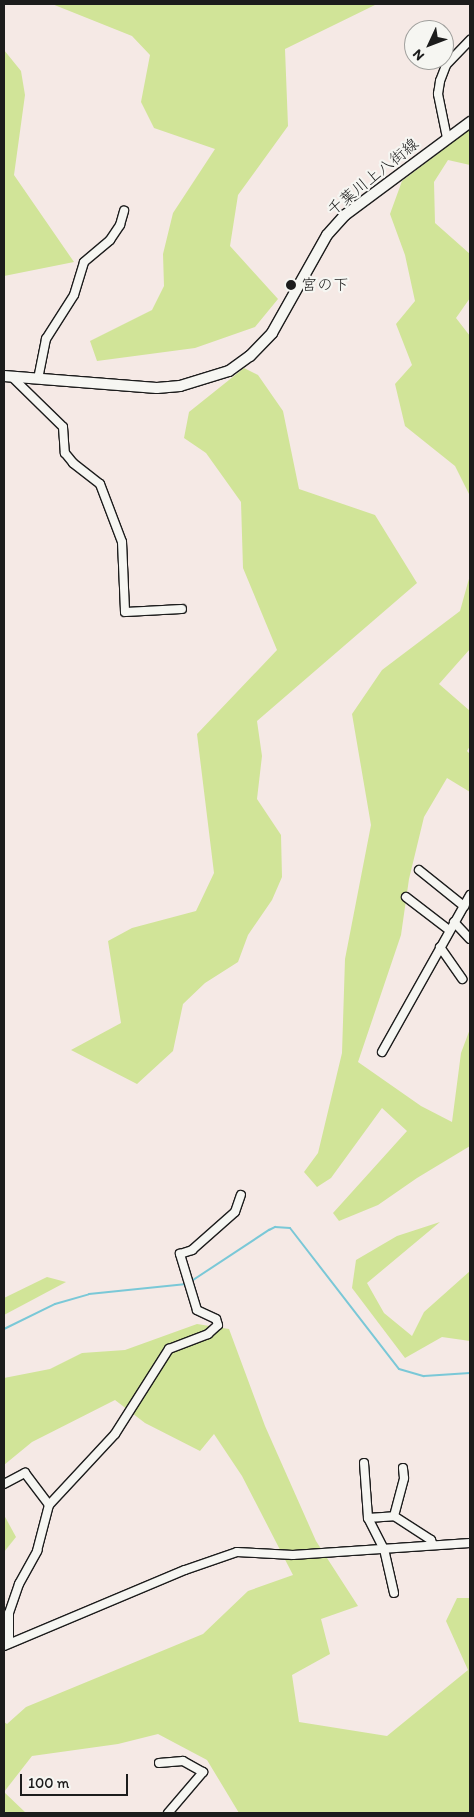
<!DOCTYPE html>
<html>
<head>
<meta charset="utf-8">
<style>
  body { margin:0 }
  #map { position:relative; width:474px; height:1817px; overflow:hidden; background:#f5e9e5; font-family:Itim,"Klee One",sans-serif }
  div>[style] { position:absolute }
  .green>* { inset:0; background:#d1e498 }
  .stream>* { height:2px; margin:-1px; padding:0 1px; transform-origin:1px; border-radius:1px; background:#7ac8d7 }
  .roads { filter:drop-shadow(1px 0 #1c1c1c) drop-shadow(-1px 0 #1c1c1c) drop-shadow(0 1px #1c1c1c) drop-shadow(0 -1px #1c1c1c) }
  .minor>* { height:8px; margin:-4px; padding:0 4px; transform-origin:4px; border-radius:4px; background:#f6f6f2 }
  .major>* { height:10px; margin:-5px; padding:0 5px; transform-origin:5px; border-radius:5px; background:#f6f6f2 }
  .dots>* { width:14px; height:14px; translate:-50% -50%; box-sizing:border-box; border:2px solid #f6f6f2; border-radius:50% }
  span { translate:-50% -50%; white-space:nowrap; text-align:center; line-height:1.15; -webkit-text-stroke:4.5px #f6f6f2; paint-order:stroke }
  .street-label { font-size:16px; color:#1c1c1c }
  .poi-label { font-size:16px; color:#1c1c1c }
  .left { translate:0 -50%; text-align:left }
  .frame { position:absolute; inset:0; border:5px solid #1c1c1c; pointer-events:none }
  .north { position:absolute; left:404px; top:20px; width:50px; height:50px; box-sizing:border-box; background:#f6f6f2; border:1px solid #9f9f9c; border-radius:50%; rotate:227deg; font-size:14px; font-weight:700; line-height:20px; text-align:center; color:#1c1c1c }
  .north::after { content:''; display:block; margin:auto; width:18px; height:22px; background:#1c1c1c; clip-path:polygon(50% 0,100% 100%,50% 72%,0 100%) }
  .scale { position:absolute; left:20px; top:1774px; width:108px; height:22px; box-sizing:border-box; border:2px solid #1c1c1c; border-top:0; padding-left:6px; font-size:15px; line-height:18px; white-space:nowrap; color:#1c1c1c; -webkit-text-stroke:4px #f6f6f2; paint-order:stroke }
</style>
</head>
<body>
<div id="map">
  <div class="green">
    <i style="clip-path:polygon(52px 4px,377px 4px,285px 49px,288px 126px,238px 195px,230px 246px,278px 299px,255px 327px,195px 348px,97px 361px,90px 341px,152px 310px,164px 286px,163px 254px,173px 213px,215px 149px,154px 128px,141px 102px,150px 55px,132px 36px)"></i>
    <i style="clip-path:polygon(4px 50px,21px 71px,25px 95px,14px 175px,74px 262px,4px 276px)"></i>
    <i style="clip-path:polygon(470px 118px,470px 165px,448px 160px,434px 182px,435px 223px,470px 254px,470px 298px,456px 318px,470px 336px,470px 496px,455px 466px,405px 426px,395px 384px,412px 365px,396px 324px,415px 301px,405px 255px,390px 214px,402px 181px,453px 142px)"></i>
    <i style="clip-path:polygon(244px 368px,258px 375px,283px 411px,299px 489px,375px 515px,417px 583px,257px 721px,262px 756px,257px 799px,281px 835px,282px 877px,272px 900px,248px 935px,238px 962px,205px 983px,183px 1004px,173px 1051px,137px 1084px,71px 1050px,121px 1023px,108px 941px,132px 928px,196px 911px,214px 873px,197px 734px,277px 650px,243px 568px,241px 502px,206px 453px,184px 438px,189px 412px)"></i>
    <i style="clip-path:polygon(470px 575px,470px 649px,439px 684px,470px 711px,470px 746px,467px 751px,470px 754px,470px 792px,447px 778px,424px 817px,409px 879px,401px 935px,358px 1062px,421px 1106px,452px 1122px,461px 1053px,470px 1029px,470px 1146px,417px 1178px,378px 1205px,339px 1221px,333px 1213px,407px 1131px,382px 1108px,331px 1178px,317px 1187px,304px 1172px,318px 1153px,342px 1053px,345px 959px,371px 825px,352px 714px,382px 670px,460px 611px)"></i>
    <i style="clip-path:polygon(440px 1222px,367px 1283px,384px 1313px,412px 1336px,424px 1312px,470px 1271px,470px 1341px,442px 1337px,405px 1358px,352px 1288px,356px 1260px,397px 1236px)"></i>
    <i style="clip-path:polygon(47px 1277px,66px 1282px,4px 1315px,4px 1298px)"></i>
    <i style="clip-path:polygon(197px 1324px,229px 1329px,265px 1426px,316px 1541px,358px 1606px,321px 1619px,330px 1654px,292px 1675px,299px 1722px,387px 1736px,468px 1670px,446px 1621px,457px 1598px,470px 1598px,470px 1813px,239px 1813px,207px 1760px,158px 1734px,118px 1744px,32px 1756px,4px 1792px,26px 1813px,4px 1813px,4px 1722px,7px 1724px,26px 1707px,203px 1634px,248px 1591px,293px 1575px,242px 1476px,214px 1434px,200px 1451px,145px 1423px,115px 1400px,32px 1442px,4px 1465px,4px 1378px,50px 1369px,82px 1353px,125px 1350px)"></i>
    <i style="clip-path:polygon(4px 1515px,16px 1537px,4px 1552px)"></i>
  </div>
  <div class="stream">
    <i style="left:190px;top:1282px;width:95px;rotate:-33.4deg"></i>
    <i style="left:269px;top:1230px;width:7px;rotate:-27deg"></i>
    <i style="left:275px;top:1227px;width:15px;rotate:4deg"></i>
    <i style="left:290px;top:1228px;width:178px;rotate:52.3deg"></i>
    <i style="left:399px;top:1369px;width:26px;rotate:16deg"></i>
    <i style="left:424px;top:1376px;width:46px;rotate:-3.7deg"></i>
    <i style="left:4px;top:1329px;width:57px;rotate:-26.1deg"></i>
    <i style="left:55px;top:1304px;width:35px;rotate:-16deg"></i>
    <i style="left:89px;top:1294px;width:98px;rotate:-5.9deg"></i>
  </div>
  <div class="roads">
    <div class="minor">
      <i style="left:447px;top:138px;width:45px;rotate:-101.6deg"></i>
      <i style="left:438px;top:94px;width:13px;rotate:-81deg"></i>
      <i style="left:440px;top:81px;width:17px;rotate:-69deg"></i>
      <i style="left:446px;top:65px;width:35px;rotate:-46deg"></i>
      <i style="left:12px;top:377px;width:71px;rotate:44.4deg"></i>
      <i style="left:63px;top:427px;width:26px;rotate:86deg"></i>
      <i style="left:65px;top:453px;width:13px;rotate:51deg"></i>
      <i style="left:73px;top:463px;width:34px;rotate:38deg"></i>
      <i style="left:100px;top:484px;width:62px;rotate:69.2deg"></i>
      <i style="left:122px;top:542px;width:70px;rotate:87.5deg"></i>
      <i style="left:125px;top:612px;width:57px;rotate:-3deg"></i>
      <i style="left:38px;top:379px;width:41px;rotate:-78.7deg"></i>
      <i style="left:46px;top:339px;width:52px;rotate:-57.5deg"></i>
      <i style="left:74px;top:295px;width:34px;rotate:-73deg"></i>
      <i style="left:84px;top:262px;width:34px;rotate:-40deg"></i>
      <i style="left:110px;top:240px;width:18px;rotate:-56deg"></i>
      <i style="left:120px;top:225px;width:15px;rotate:-74deg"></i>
      <i style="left:419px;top:870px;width:58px;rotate:38.7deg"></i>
      <i style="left:406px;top:897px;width:54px;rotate:37.5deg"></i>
      <i style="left:454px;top:922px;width:23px;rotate:47deg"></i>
      <i style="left:440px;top:947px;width:39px;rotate:55deg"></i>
      <i style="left:382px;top:1052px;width:180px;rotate:-60.7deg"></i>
      <i style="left:364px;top:1463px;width:55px;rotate:85.8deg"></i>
      <i style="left:368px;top:1518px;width:35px;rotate:63deg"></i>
      <i style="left:384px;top:1549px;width:45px;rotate:77.2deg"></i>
      <i style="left:4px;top:1484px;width:24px;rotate:-28deg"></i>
      <i style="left:25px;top:1473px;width:40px;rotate:53deg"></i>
      <i style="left:394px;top:1516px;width:39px;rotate:-75deg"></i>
      <i style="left:404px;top:1478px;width:10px;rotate:-96deg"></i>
      <i style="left:368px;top:1518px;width:26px;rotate:-4deg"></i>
      <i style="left:394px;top:1516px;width:44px;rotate:33deg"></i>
      <i style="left:431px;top:1540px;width:5px;rotate:68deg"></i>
      <i style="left:9px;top:1643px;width:30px;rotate:-90deg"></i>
      <i style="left:9px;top:1613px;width:31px;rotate:-71deg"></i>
      <i style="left:19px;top:1584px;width:38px;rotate:-61deg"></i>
      <i style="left:37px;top:1551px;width:48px;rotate:-75.4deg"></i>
      <i style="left:49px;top:1505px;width:97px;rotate:-47.1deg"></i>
      <i style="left:115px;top:1434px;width:101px;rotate:-57.6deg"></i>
      <i style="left:169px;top:1349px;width:42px;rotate:-21deg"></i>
      <i style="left:208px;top:1334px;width:13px;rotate:-42deg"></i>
      <i style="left:218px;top:1325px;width:6px;rotate:-108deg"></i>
      <i style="left:216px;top:1319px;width:21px;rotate:-155deg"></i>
      <i style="left:197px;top:1310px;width:59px;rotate:-106.9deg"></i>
      <i style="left:180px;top:1254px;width:13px;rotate:-18deg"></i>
      <i style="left:192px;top:1250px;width:57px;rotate:-41.5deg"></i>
      <i style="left:235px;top:1212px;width:18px;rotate:-71deg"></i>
      <i style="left:4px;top:1646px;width:196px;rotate:-22.8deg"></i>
      <i style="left:185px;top:1570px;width:55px;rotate:-19.1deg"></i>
      <i style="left:237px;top:1552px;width:56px;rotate:3.1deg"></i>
      <i style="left:293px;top:1555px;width:177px;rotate:-3.9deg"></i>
      <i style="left:159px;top:1763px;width:24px;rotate:-5deg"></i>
      <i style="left:183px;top:1761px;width:23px;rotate:29deg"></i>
      <i style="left:203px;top:1772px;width:54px;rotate:130.5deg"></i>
    </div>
    <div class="major">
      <i style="left:4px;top:376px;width:153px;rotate:4.5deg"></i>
      <i style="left:157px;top:388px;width:23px;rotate:-5deg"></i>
      <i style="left:180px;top:386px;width:51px;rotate:-17deg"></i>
      <i style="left:229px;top:371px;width:26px;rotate:-36deg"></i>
      <i style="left:250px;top:356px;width:32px;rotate:-46deg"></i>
      <i style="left:272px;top:333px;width:112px;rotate:-60.7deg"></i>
      <i style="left:327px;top:235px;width:27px;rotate:-48deg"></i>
      <i style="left:345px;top:215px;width:156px;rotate:-36.6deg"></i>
    </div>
  </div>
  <div class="dots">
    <i style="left:291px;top:285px;background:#1c1c1c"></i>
  </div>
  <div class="street-label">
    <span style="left:373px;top:177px;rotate:-39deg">千葉川上八街線</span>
  </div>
  <div class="poi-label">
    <span class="left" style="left:301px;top:285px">宮の下</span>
  </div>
  <div class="frame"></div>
  <div class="north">N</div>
  <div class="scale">100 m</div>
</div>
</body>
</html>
